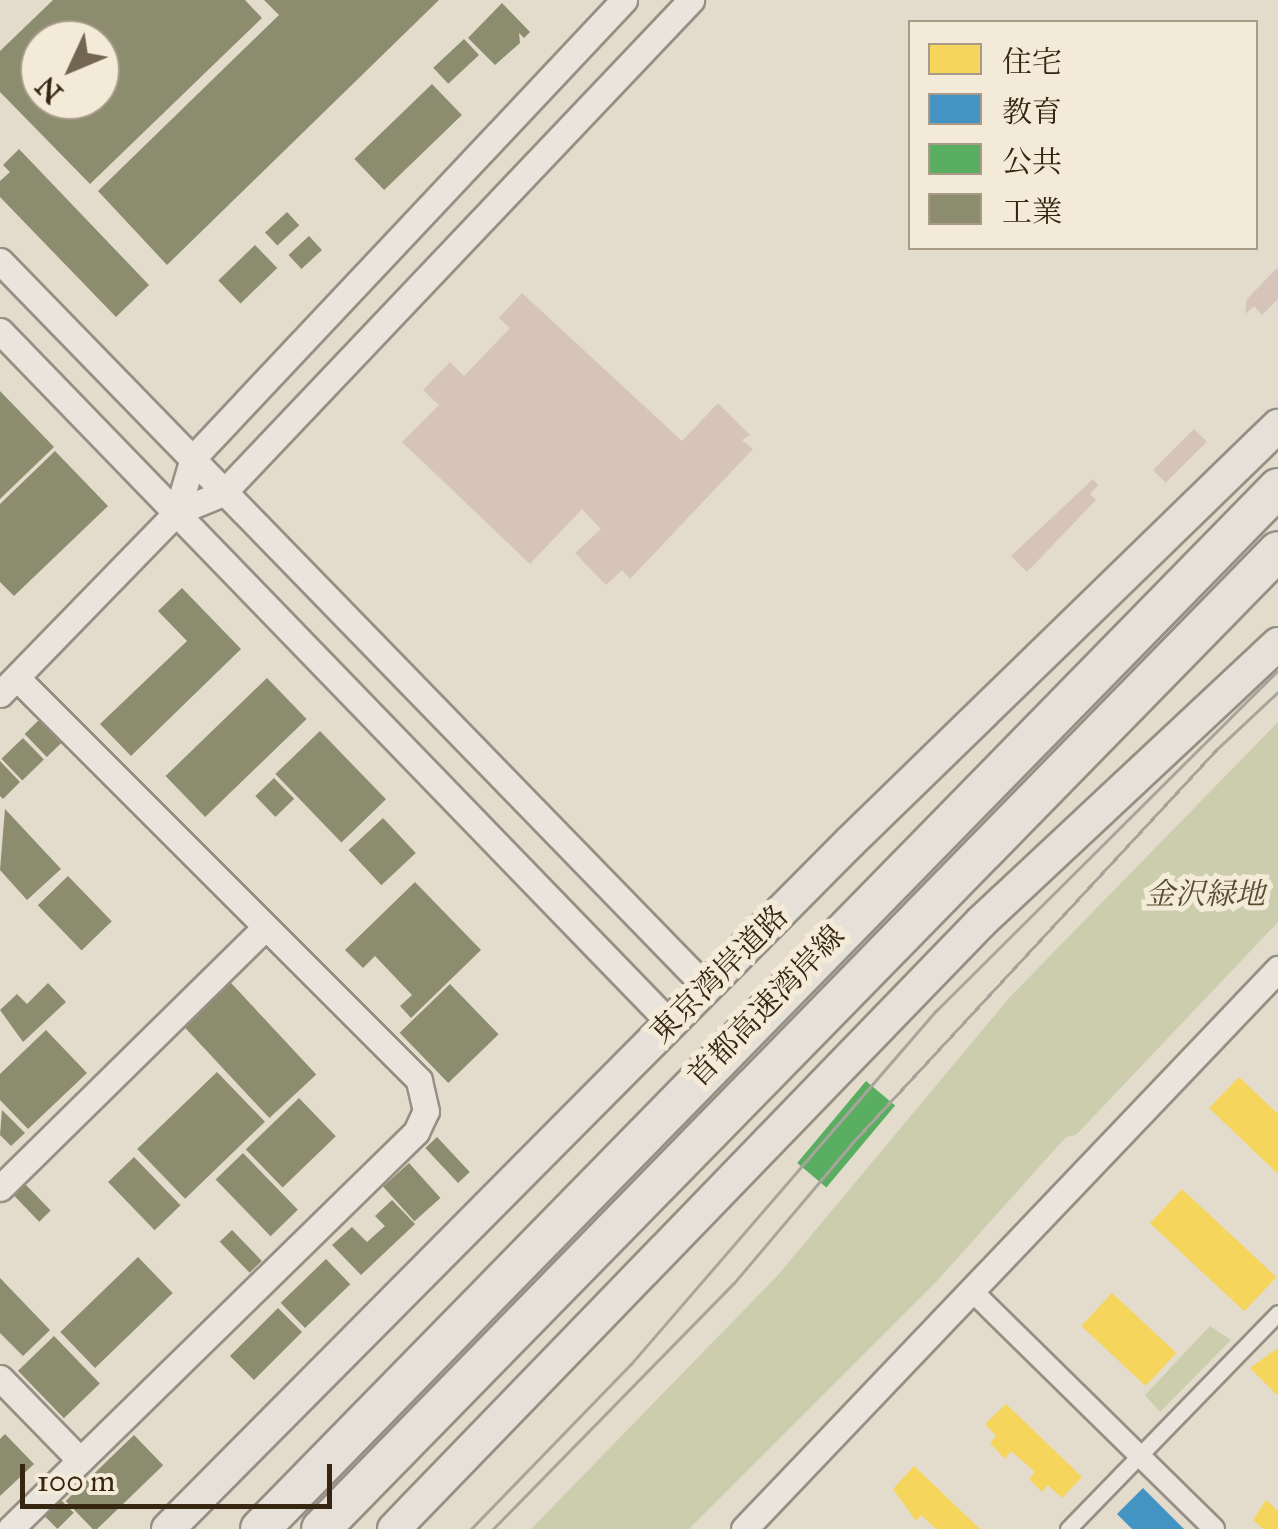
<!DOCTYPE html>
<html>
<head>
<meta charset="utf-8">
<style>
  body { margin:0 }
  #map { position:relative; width:1278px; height:1529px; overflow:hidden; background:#e3dbcc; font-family:"IM FELL Great Primer","Noto Serif JP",serif }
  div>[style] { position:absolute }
  .green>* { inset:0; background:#cbcdad }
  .homes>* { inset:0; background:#f6d55c; transform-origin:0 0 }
  .schools>* { inset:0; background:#4393c3 }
  .public>* { inset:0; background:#5aae61; transform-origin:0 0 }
  .industry>* { inset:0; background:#8c8c6e; transform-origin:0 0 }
  .building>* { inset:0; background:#d6c4bb; transform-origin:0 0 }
  .roads { filter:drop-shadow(2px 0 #968f84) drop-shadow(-2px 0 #968f84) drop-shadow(0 2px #968f84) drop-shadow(0 -2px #968f84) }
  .pedestrian>* { height:15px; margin:-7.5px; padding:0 7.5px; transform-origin:7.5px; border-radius:7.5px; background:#e9e5dd }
  .minor>* { height:20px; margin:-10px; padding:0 10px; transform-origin:10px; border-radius:10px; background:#e9e5dd }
  .tertiary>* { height:25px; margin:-12.5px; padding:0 12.5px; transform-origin:12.5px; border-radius:12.5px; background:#e9e5dd }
  .trunk>* { height:32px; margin:-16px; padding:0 16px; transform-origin:16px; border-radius:16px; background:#e6e1d8 }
  .motorway>* { height:38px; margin:-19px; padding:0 19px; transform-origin:19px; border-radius:19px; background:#e6e1d8 }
  .tram>* { height:2.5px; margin:-1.25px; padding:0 1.25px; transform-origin:1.25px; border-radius:1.25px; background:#a8a39b }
  span { translate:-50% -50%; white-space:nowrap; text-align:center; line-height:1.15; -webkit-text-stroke:10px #f3ead7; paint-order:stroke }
  .park-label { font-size:30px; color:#564c32; font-style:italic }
  .street-label { font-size:30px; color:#352511 }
  .legend { position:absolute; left:908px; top:20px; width:350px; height:230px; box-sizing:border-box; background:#f3ead7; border:2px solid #a79b88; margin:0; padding:12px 18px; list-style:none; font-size:30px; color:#352511 }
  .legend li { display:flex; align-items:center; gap:20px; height:50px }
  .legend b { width:50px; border:2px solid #a79b88 }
  .north { position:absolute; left:20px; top:20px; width:100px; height:100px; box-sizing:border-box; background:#f3ead7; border:2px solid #a79b88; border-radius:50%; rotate:226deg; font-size:28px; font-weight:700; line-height:40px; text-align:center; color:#352511 }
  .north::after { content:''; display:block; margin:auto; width:35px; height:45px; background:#726552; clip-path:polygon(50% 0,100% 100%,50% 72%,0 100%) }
  .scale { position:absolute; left:20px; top:1464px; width:312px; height:45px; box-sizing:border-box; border:5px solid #352511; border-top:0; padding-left:12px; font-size:30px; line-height:35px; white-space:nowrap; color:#352511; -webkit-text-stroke:8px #f3ead7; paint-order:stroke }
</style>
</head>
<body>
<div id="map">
  <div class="green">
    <i style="clip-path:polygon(1278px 722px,1278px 922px,1076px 1135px,1066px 1137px,936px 1282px,689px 1529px,531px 1529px,778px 1275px,1010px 997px)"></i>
    <i style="clip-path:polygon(1210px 1326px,1231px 1340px,1160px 1412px,1145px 1395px)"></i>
  </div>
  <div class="homes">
    <i style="clip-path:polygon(1239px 1077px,1278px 1114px,1278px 1174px,1209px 1108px)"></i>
    <i style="left:1182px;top:1189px;width:129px;height:47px;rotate:43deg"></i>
    <i style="left:1112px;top:1293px;width:88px;height:45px;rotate:43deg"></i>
    <i style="clip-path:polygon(1278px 1348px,1278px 1396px,1250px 1368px)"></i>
    <i style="clip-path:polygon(1006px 1404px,1082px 1477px,1062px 1498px,1048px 1485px,1042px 1492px,1029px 1479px,1035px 1472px,1011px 1451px,1005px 1459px,990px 1443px,996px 1436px,985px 1424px)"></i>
    <i style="clip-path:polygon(914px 1466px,980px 1529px,936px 1529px,921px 1515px,916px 1521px,893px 1489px)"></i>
    <i style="clip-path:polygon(1266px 1500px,1278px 1511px,1278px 1529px,1263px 1529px,1253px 1520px)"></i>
  </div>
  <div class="schools">
    <i style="clip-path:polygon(1143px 1488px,1184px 1529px,1132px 1529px,1117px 1514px)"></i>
  </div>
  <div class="public">
    <i style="left:866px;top:1081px;width:38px;height:107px;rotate:40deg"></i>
  </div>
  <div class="industry">
    <i style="clip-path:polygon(evenodd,53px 0,245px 0,262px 18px,90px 184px,0 92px,0 51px,53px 0,40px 40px,100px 40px,100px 100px,40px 100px,40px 40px)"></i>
    <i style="clip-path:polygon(264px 0,439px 0,167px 265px,98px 191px,279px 15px)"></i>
    <i style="clip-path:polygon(502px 3px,530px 32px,524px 38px,519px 33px,520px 43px,495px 65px,468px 38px)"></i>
    <i style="left:464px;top:39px;width:22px;height:42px;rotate:47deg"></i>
    <i style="left:432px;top:84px;width:43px;height:108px;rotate:46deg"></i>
    <i style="clip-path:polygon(19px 149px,149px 285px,116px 317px,0 197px,0 181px,10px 172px,3px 165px)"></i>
    <i style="left:287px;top:212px;width:18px;height:30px;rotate:47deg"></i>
    <i style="left:309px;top:236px;width:19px;height:28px;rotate:47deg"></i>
    <i style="left:255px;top:245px;width:32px;height:51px;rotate:46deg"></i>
    <i style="clip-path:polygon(0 391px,54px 447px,0 499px)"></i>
    <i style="clip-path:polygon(55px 451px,108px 506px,14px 596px,0 582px,0 504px)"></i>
    <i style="clip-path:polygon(182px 588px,241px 649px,131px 756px,100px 724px,187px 641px,158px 611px)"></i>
    <i style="left:267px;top:678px;width:57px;height:141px;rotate:46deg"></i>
    <i style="left:39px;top:720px;width:32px;height:20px;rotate:46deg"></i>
    <i style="left:320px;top:731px;width:95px;height:62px;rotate:46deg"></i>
    <i style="left:23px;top:738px;width:30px;height:30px;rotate:46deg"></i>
    <i style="clip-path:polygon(0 761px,20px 782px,3px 799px,0 796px)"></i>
    <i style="left:274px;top:778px;width:29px;height:26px;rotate:46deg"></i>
    <i style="clip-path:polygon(5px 809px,61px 869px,27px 900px,0 870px)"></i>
    <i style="left:383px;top:818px;width:48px;height:47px;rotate:47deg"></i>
    <i style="left:68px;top:876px;width:63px;height:42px;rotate:46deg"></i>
    <i style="clip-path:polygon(415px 882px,481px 950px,411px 1018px,400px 1006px,412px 995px,375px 956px,363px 968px,345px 950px)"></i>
    <i style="clip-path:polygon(48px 983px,66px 1002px,23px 1042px,0 1010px,17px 994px,27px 1004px)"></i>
    <i style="left:231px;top:983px;width:125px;height:64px;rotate:47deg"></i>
    <i style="left:450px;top:984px;width:70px;height:70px;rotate:46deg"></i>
    <i style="clip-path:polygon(46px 1030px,87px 1073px,28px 1129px,0 1100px,0 1074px)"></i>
    <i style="left:217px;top:1072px;width:69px;height:111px;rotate:46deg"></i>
    <i style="left:299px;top:1098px;width:53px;height:74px;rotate:46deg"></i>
    <i style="clip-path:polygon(2px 1110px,25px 1133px,11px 1146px,0 1135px)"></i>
    <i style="left:437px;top:1137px;width:48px;height:16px;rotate:47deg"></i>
    <i style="left:243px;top:1153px;width:79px;height:38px;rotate:46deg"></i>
    <i style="left:134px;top:1157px;width:67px;height:36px;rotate:46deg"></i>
    <i style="left:409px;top:1163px;width:47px;height:35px;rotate:48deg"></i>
    <i style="left:25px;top:1184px;width:37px;height:16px;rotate:46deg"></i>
    <i style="clip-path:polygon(392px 1200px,415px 1224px,361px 1275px,332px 1245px,352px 1227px,367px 1242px,385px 1226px,375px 1216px)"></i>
    <i style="left:232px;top:1230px;width:43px;height:17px;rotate:46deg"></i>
    <i style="left:138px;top:1257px;width:50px;height:108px;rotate:46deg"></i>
    <i style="left:326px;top:1259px;width:35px;height:63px;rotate:46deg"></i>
    <i style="clip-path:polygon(0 1278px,50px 1330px,23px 1356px,0 1333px)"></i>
    <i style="left:278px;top:1308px;width:34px;height:68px;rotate:45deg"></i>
    <i style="left:54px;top:1336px;width:66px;height:50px;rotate:46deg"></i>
    <i style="clip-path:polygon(5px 1434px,34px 1464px,0 1496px,0 1439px)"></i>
    <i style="left:134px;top:1435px;width:42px;height:95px;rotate:46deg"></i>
    <i style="left:61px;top:1500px;width:18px;height:23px;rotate:45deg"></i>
  </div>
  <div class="building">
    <i style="clip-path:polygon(1278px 267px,1278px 299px,1262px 315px,1254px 306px,1245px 314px,1247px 299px)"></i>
    <i style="clip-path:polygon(522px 293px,682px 441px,718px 403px,750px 435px,742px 440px,753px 449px,630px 579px,622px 570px,606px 585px,575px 553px,601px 529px,582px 509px,530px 564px,402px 442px,439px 405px,423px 390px,450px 362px,464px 376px,510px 328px,499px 318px)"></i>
    <i style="left:1194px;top:429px;width:18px;height:58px;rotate:45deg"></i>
    <i style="clip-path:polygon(1093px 479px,1098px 485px,1090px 494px,1096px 500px,1027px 572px,1011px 556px)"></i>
  </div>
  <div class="roads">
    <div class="pedestrian">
      <i style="left:1068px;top:1529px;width:301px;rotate:-45.8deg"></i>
    </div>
    <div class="minor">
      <i style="left:973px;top:1292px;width:338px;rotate:44.5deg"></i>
    </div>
    <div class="tertiary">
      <i style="left:0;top:261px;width:1013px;rotate:45.8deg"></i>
      <i style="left:0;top:331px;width:963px;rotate:45.93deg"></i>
      <i style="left:177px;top:512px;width:56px;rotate:-73.5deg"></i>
      <i style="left:193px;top:458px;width:629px;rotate:-46.74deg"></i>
      <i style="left:0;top:694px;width:254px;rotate:-45.8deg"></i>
      <i style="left:177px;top:512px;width:50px;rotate:-22.4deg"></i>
      <i style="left:223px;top:493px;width:680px;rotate:-46.49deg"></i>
      <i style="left:0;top:1188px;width:371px;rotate:-44.5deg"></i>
      <i style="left:0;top:1378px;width:112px;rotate:45.7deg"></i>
      <i style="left:10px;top:1529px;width:568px;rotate:-44.36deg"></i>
      <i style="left:416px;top:1132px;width:23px;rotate:-65deg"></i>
      <i style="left:426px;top:1111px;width:32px;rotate:-103deg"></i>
      <i style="left:419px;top:1080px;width:569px;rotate:-135deg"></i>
      <i style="left:744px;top:1529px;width:774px;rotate:-46.36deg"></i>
    </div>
    <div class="trunk">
      <i style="left:168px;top:1529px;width:968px;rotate:-45.21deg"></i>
      <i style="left:850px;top:842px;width:597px;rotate:-44.19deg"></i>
      <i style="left:394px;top:1529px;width:844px;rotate:-45.96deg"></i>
      <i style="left:981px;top:922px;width:407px;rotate:-43.1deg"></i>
    </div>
    <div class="motorway">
      <i style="left:260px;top:1529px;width:1456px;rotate:-45.64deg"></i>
      <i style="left:321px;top:1529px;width:1368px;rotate:-45.62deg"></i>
    </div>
  </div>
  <div class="tram">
    <i style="left:471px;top:1529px;width:230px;rotate:-45.9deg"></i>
    <i style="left:631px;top:1364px;width:467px;rotate:-49.2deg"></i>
    <i style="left:936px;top:1011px;width:483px;rotate:-44.9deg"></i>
    <i style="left:493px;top:1529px;width:344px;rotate:-45.6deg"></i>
    <i style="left:734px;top:1283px;width:186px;rotate:-49.8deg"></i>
    <i style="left:854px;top:1141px;width:534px;rotate:-47.2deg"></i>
    <i style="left:1217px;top:749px;width:83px;rotate:-43.1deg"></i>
  </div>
  <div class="park-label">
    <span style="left:1205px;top:894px">金沢緑地</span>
  </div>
  <div class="street-label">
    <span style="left:719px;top:974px;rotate:-45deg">東京湾岸道路</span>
    <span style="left:766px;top:1006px;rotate:-46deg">首都高速湾岸線</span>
  </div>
  <ul class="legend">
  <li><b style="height:28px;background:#f6d55c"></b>住宅</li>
  <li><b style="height:28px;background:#4393c3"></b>教育</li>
  <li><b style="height:28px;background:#5aae61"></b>公共</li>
  <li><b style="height:28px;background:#8c8c6e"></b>工業</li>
  </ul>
  <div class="north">N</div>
  <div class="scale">100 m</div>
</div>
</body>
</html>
